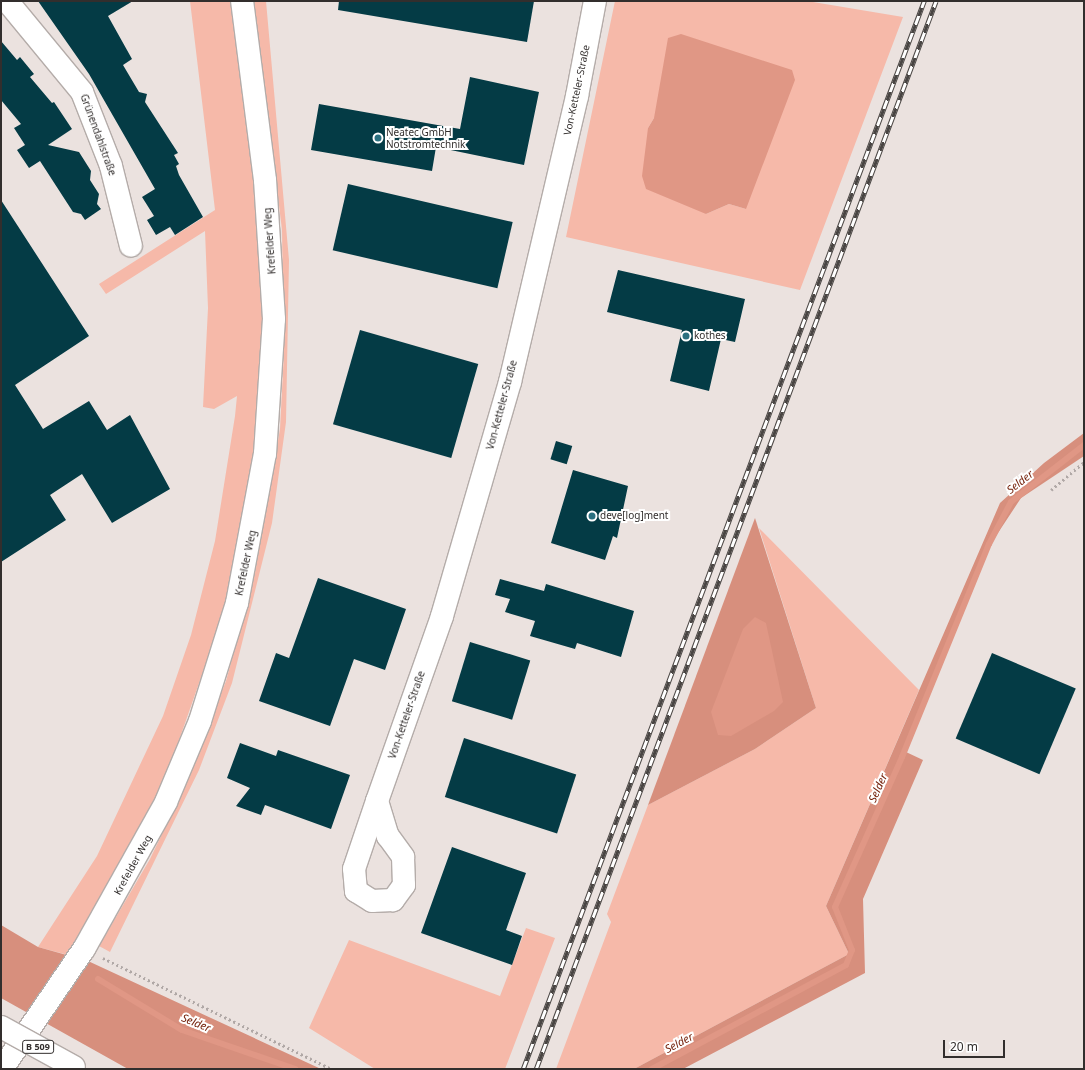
<!DOCTYPE html>
<html>
<head>
<meta charset="utf-8">
<style>
  body { margin:0 }
  #map { position:relative; width:1085px; height:1070px; overflow:hidden; background:#ebe2df; font-family:"Noto Sans",sans-serif }
  div>[style] { position:absolute }
  .green>* { inset:0; background:#f6b9a9 }
  .forest>* { inset:0; background:#d78f7d }
  .water>* { inset:0; background:#e09785 }
  .stream>* { height:6px; margin:-3px; padding:0 3px; transform-origin:3px; border-radius:3px; background:#e09785 }
  .building>* { inset:0; background:#043b45; transform-origin:0 0 }
  .path>* { height:2.5px; margin-top:-1.25px; transform-origin:0; background:repeating-linear-gradient(90deg,#b0a8a6 0 2px,transparent 0 5px) }
  .roads { filter:drop-shadow(1px 0 #b4aca9) drop-shadow(-1px 0 #b4aca9) drop-shadow(0 1px #b4aca9) drop-shadow(0 -1px #b4aca9) }
  .minor>* { height:22px; margin:-11px; padding:0 11px; transform-origin:11px; border-radius:11px; background:#fff }
  .rail>* { height:4.5px; margin-top:-2.25px; transform-origin:0; background:repeating-linear-gradient(90deg,#fff 0 9px,#494543 0 18px); box-sizing:border-box; border-block:1px solid #494543 }
  .bridges { filter:drop-shadow(1px 0 #b4aca9) drop-shadow(-1px 0 #b4aca9) drop-shadow(0 1px #b4aca9) drop-shadow(0 -1px #b4aca9) }
  .major-bridge>* { height:22px; margin:-11px; padding:0 11px; transform-origin:11px; border-radius:11px; background:#fff }
  .dots>* { width:11px; height:11px; translate:-50% -50%; box-sizing:border-box; border:2px solid #fff; border-radius:50% }
  span { translate:-50% -50%; white-space:nowrap; text-align:center; line-height:1.15; -webkit-text-stroke:4px #fff; paint-order:stroke }
  .shield-label span { padding:1px 3px; background:#fff; border:1px solid; border-radius:3px; -webkit-text-stroke-width:0 }
  .shield-label { font-size:9px; color:#322e2d; font-weight:700 }
  .street-label { font-size:10px; color:#322e2d }
  .poi-label { font-size:10px; color:#322e2d }
  .left { translate:0 -50%; text-align:left }
  .water-label { font-size:11px; color:#711c05; font-style:italic }
  .frame { position:absolute; inset:0; border:2px solid #322e2d; pointer-events:none }
  .scale { position:absolute; left:943px; top:1040px; width:62px; height:18px; box-sizing:border-box; border:2px solid #322e2d; border-top:0; padding-left:5px; font-size:12px; line-height:14px; white-space:nowrap; color:#322e2d; -webkit-text-stroke:3px #fff; paint-order:stroke }
</style>
</head>
<body>
<div id="map">
  <div class="green">
    <i style="clip-path:polygon(190px 1px,233px 1px,261px 249px,263px 328px,251px 484px,225px 609px,170px 766px,134px 842px,68px 955px,38px 947px,97px 856px,163px 716px,191px 635px,215px 541px,235px 416px,237px 396px,214px 409px,203px 407px,208px 308px,205px 231px,106px 294px,99px 284px,215px 210px)"></i>
    <i style="clip-path:polygon(254px 1px,266px 1px,289px 260px,286px 422px,272px 523px,232px 683px,199px 770px,110px 952px,99px 946px,150px 859px,177px 803px,226px 681px,255px 573px,280px 429px,284px 352px,282px 230px)"></i>
    <i style="clip-path:polygon(evenodd,615px 1px,807px 1px,903px 17px,800px 290px,566px 237px,615px 1px,654px 118px,746px 209px,729px 204px,706px 214px,648px 128px,654px 118px)"></i>
    <i style="clip-path:polygon(759px 528px,919px 690px,826px 906px,849px 954px,634px 1069px,556px 1069px,611px 922px,607px 914px,648px 805px,755px 749px,816px 708px)"></i>
    <i style="clip-path:polygon(526px 928px,555px 938px,505px 1069px,375px 1069px,309px 1028px,349px 940px,500px 996px)"></i>
  </div>
  <div class="forest">
    <i style="clip-path:polygon(1084px 433px,1084px 456px,1021px 498px,990px 545px,906px 752px,923px 760px,863px 899px,865px 973px,683px 1069px,634px 1069px,849px 954px,826px 906px,1000px 503px,1044px 463px)"></i>
    <i style="clip-path:polygon(755px 518px,816px 708px,755px 749px,648px 805px)"></i>
    <i style="clip-path:polygon(1px 925px,38px 947px,88px 961px,321px 1069px,128px 1069px,1px 998px)"></i>
  </div>
  <div class="water">
    <i style="clip-path:polygon(681px 34px,792px 70px,795px 80px,746px 209px,729px 204px,706px 214px,646px 189px,642px 176px,648px 128px,654px 118px,668px 38px)"></i>
    <i style="clip-path:polygon(755px 617px,766px 623px,783px 702px,774px 711px,731px 736px,718px 735px,711px 712px,743px 629px)"></i>
  </div>
  <div class="stream">
    <i style="left:98px;top:979px;width:98px;rotate:31.3deg"></i>
    <i style="left:182px;top:1030px;width:120px;rotate:19deg"></i>
    <i style="left:652px;top:1069px;width:220px;rotate:-28.2deg"></i>
    <i style="left:846px;top:965px;width:16px;rotate:-68deg"></i>
    <i style="left:852px;top:950px;width:46px;rotate:-111.6deg"></i>
    <i style="left:835px;top:907px;width:164px;rotate:-65.9deg"></i>
    <i style="left:902px;top:757px;width:230px;rotate:-67.8deg"></i>
    <i style="left:989px;top:544px;width:47px;rotate:-62.4deg"></i>
    <i style="left:1011px;top:502px;width:93px;rotate:-38deg"></i>
  </div>
  <div class="building">
    <i style="clip-path:polygon(38px 1px,133px 1px,108px 16px,132px 59px,123px 65px,139px 92px,147px 94px,145px 102px,178px 153px,174px 155px,179px 164px,176px 166px,179px 175px,203px 217px,175px 235px,170px 227px,156px 235px,147px 220px,154px 216px,142px 197px,155px 189px,89px 74px)"></i>
    <i style="clip-path:polygon(339px 1px,534px 1px,527px 42px,338px 10px)"></i>
    <i style="clip-path:polygon(1px 41px,17px 60px,20px 57px,34px 74px,30px 77px,52px 103px,54px 102px,72px 129px,48px 145px,79px 152px,91px 171px,90px 180px,99px 194px,97px 204px,101px 209px,85px 220px,81px 214px,73px 212px,40px 161px,29px 168px,17px 150px,25px 145px,14px 128px,21px 124px,1px 100px)"></i>
    <i style="clip-path:polygon(470px 77px,539px 92px,524px 165px,436px 147px,432px 171px,311px 150px,319px 104px,460px 129px)"></i>
    <i style="left:348px;top:184px;width:169px;height:68px;rotate:13deg"></i>
    <i style="clip-path:polygon(1px 200px,89px 336px,15px 385px,43px 429px,89px 401px,107px 430px,130px 415px,170px 489px,112px 523px,82px 474px,50px 495px,66px 520px,1px 562px)"></i>
    <i style="clip-path:polygon(618px 270px,745px 299px,735px 342px,721px 339px,709px 391px,670px 381px,682px 330px,607px 312px)"></i>
    <i style="left:360px;top:330px;width:123px;height:98px;rotate:16deg"></i>
    <i style="left:556px;top:441px;width:17px;height:19px;rotate:17deg"></i>
    <i style="clip-path:polygon(573px 470px,628px 486px,617px 538px,613px 536px,605px 560px,551px 543px)"></i>
    <i style="clip-path:polygon(318px 578px,406px 609px,385px 670px,354px 659px,330px 726px,259px 701px,276px 653px,289px 658px)"></i>
    <i style="clip-path:polygon(500px 579px,544px 591px,546px 584px,634px 611px,621px 657px,577px 643px,575px 649px,530px 636px,535px 621px,505px 612px,510px 599px,495px 595px)"></i>
    <i style="left:470px;top:642px;width:63px;height:62px;rotate:17deg"></i>
    <i style="left:992px;top:653px;width:91px;height:93px;rotate:23deg"></i>
    <i style="left:464px;top:738px;width:118px;height:62px;rotate:18deg"></i>
    <i style="clip-path:polygon(240px 743px,276px 756px,278px 750px,350px 775px,331px 829px,265px 805px,261px 815px,236px 806px,250px 788px,227px 778px)"></i>
    <i style="clip-path:polygon(452px 847px,526px 873px,506px 930px,522px 936px,512px 965px,421px 933px)"></i>
  </div>
  <div class="path">
    <i style="left:1051px;top:490px;width:43px;rotate:-40.3deg"></i>
    <i style="left:103px;top:958px;width:254px;rotate:25.9deg"></i>
  </div>
  <div class="roads">
    <div class="minor">
      <i style="left:7px;top:1px;width:118px;rotate:50.5deg"></i>
      <i style="left:82px;top:92px;width:79px;rotate:68.6deg"></i>
      <i style="left:111px;top:166px;width:82px;rotate:76deg"></i>
      <i style="left:377px;top:801px;width:37px;rotate:73deg"></i>
      <i style="left:388px;top:836px;width:26px;rotate:54deg"></i>
      <i style="left:403px;top:857px;width:28px;rotate:88deg"></i>
      <i style="left:404px;top:885px;width:19px;rotate:126deg"></i>
      <i style="left:393px;top:900px;width:21px;rotate:177deg"></i>
      <i style="left:372px;top:901px;width:19px;rotate:-148deg"></i>
      <i style="left:356px;top:891px;width:22px;rotate:-95deg"></i>
      <i style="left:354px;top:869px;width:72px;rotate:-71.3deg"></i>
      <i style="left:377px;top:801px;width:196px;rotate:-70.6deg"></i>
      <i style="left:442px;top:616px;width:244px;rotate:-73.8deg"></i>
      <i style="left:510px;top:382px;width:294px;rotate:-76.8deg"></i>
      <i style="left:577px;top:96px;width:97px;rotate:-79.3deg"></i>
      <i style="left:2px;top:1069px;width:145px;rotate:-55.7deg"></i>
      <i style="left:84px;top:949px;width:168px;rotate:-60.8deg"></i>
      <i style="left:166px;top:802px;width:88px;rotate:-67.2deg"></i>
      <i style="left:200px;top:721px;width:124px;rotate:-72.6deg"></i>
      <i style="left:237px;top:603px;width:152px;rotate:-79.4deg"></i>
      <i style="left:265px;top:454px;width:135px;rotate:-86.2deg"></i>
      <i style="left:274px;top:319px;width:139px;rotate:-93.7deg"></i>
      <i style="left:265px;top:180px;width:180px;rotate:-97.3deg"></i>
    </div>
  </div>
  <div class="rail">
    <i style="left:523px;top:1069px;width:1141px;rotate:-69.42deg"></i>
    <i style="left:536px;top:1069px;width:1140px;rotate:-69.47deg"></i>
  </div>
  <div class="bridges">
    <div class="major-bridge">
      <i style="left:1px;top:1027px;width:83px;rotate:28.7deg"></i>
    </div>
  </div>
  <div class="dots">
    <i style="left:378px;top:138px;background:#2b7080"></i>
    <i style="left:686px;top:336px;background:#2b7080"></i>
    <i style="left:592px;top:516px;background:#2b7080"></i>
  </div>
  <div class="shield-label">
    <span style="left:38px;top:1047px">B 509</span>
  </div>
  <div class="street-label">
    <span style="left:577px;top:90px;rotate:-78deg">Von-Ketteler-Straße</span>
    <span style="left:98px;top:135px;rotate:70deg">Grünendahlstraße</span>
    <span style="left:270px;top:241px;rotate:-94deg">Krefelder Weg</span>
    <span style="left:502px;top:405px;rotate:-75deg">Von-Ketteler-Straße</span>
    <span style="left:246px;top:563px;rotate:-78deg">Krefelder Weg</span>
    <span style="left:407px;top:715px;rotate:-71deg">Von-Ketteler-Straße</span>
    <span style="left:133px;top:865px;rotate:-61deg">Krefelder Weg</span>
  </div>
  <div class="poi-label">
    <span class="left" style="left:386px;top:138px">Neatec GmbH<br>Notstromtechnik</span>
    <span class="left" style="left:694px;top:336px">kothes</span>
    <span class="left" style="left:600px;top:516px">deve[log]ment</span>
  </div>
  <div class="water-label">
    <span style="left:1020px;top:482px;rotate:-38deg">Selder</span>
    <span style="left:878px;top:788px;rotate:-66deg">Selder</span>
    <span style="left:196px;top:1023px;rotate:22deg">Selder</span>
    <span style="left:679px;top:1043px;rotate:-28deg">Selder</span>
  </div>
  <div class="frame"></div>
  <div class="scale">20 m</div>
</div>
</body>
</html>
